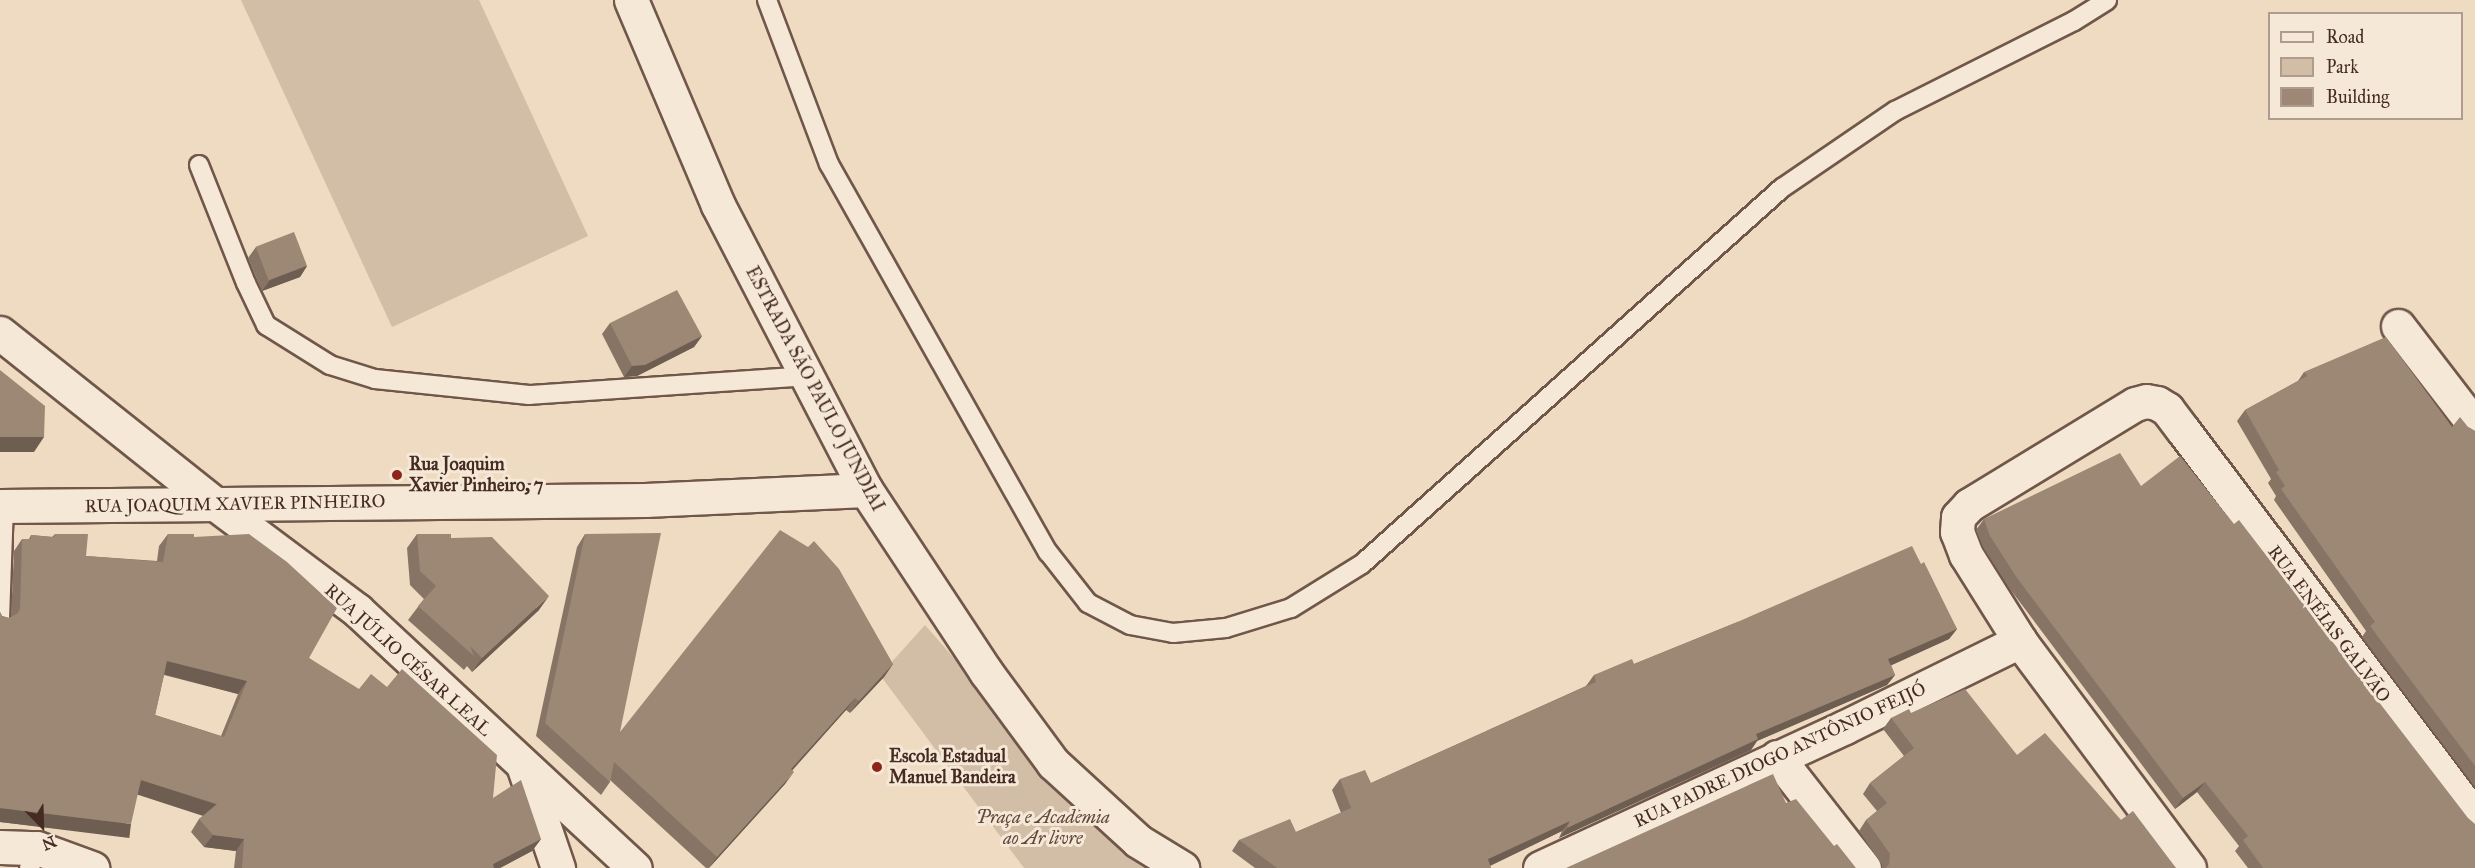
<!DOCTYPE html>
<html>
<head>
<meta charset="utf-8">
<style>
  body { margin:0 }
  #map { position:relative; width:2475px; height:868px; overflow:hidden; background:#efdbc1; font-family:"IM FELL Great Primer",serif }
  div>[style] { position:absolute }
  .green>* { inset:0; background:#d2bda6 }
  .roads { filter:drop-shadow(2px 0 #70574a) drop-shadow(-2px 0 #70574a) drop-shadow(0 2px #70574a) drop-shadow(0 -2px #70574a) }
  .service>* { height:18px; margin:-9px; padding:0 9px; transform-origin:9px; border-radius:9px; background:#f5e8d7 }
  .minor>* { height:33px; margin:-16.5px; padding:0 16.5px; transform-origin:16.5px; border-radius:16.5px; background:#f5e8d7 }
  .secondary>* { height:33px; margin:-16.5px; padding:0 16.5px; transform-origin:16.5px; border-radius:16.5px; background:#f5e8d7 }
  .wall>* { inset:0; background:#877465 }
  .shaded-wall>* { inset:0; background:#6e5e52; transform-origin:0 0 }
  .building>* { inset:0; background:#9d8775; transform-origin:0 0 }
  .dots>* { width:16px; height:16px; translate:-50% -50%; box-sizing:border-box; border:3px solid #f5e8d7; border-radius:50% }
  span { translate:-50% -50%; white-space:nowrap; text-align:center; line-height:1.15; -webkit-text-stroke:6px #f5e8d7; paint-order:stroke }
  .street-label { font-size:18px; color:#452b22 }
  .poi-label { font-size:18px; color:#452b22; font-weight:700 }
  .left { translate:0 -50%; text-align:left }
  .park-label { font-size:18px; color:#61483c; font-style:italic }
  .legend { position:absolute; left:2268px; top:12px; width:195px; height:108px; box-sizing:border-box; background:#f5e8d7; border:2px solid #af9c8f; margin:0; padding:8px 10px; list-style:none; font-size:18px; color:#452b22 }
  .legend li { display:flex; align-items:center; gap:12px; height:30px }
  .legend b { width:30px; border:2px solid #af9c8f }
  .north { position:absolute; left:12px; top:796px; width:60px; height:60px; -webkit-text-stroke:4px #f5e8d7; paint-order:stroke; rotate:157deg; font-size:16px; font-weight:700; line-height:24px; text-align:center; color:#452b22 }
  .north::after { content:''; display:block; margin:auto; width:21px; height:27px; background:#452b22; clip-path:polygon(50% 0,100% 100%,50% 72%,0 100%) }
</style>
</head>
<body>
<div id="map">
  <div class="green">
    <i style="clip-path:polygon(241px 0,479px 0,588px 236px,392px 327px)"></i>
    <i style="clip-path:polygon(925px 625px,995px 705px,1083px 816px,1152px 868px,1024px 868px,880px 675px)"></i>
  </div>
  <div class="roads">
    <div class="service">
      <i style="left:767px;top:0;width:175px;rotate:69.3deg"></i>
      <i style="left:829px;top:164px;width:446px;rotate:60.6deg"></i>
      <i style="left:1048px;top:552px;width:65px;rotate:51.9deg"></i>
      <i style="left:1088px;top:603px;width:47px;rotate:27.6deg"></i>
      <i style="left:1130px;top:625px;width:44px;rotate:10.5deg"></i>
      <i style="left:1173px;top:633px;width:53px;rotate:-5.4deg"></i>
      <i style="left:1226px;top:628px;width:68px;rotate:-17.1deg"></i>
      <i style="left:1291px;top:608px;width:84px;rotate:-31.8deg"></i>
      <i style="left:1362px;top:564px;width:564px;rotate:-41.84deg"></i>
      <i style="left:1782px;top:188px;width:137px;rotate:-34.3deg"></i>
      <i style="left:1895px;top:111px;width:200px;rotate:-26.7deg"></i>
      <i style="left:2074px;top:21px;width:39px;rotate:-32deg"></i>
      <i style="left:199px;top:165px;width:127px;rotate:68.3deg"></i>
      <i style="left:246px;top:283px;width:47px;rotate:64.5deg"></i>
      <i style="left:266px;top:325px;width:75px;rotate:32deg"></i>
      <i style="left:330px;top:365px;width:47px;rotate:17.3deg"></i>
      <i style="left:375px;top:379px;width:155px;rotate:5.9deg"></i>
      <i style="left:529px;top:395px;width:279px;rotate:-3.9deg"></i>
      <i style="left:0;top:619px;width:113px;rotate:-88deg"></i>
      <i style="left:29px;top:868px;width:21px;rotate:-62deg"></i>
    </div>
    <div class="minor">
      <i style="left:2398px;top:326px;width:126px;rotate:52.4deg"></i>
      <i style="left:0;top:333px;width:273px;rotate:38.5deg"></i>
      <i style="left:214px;top:503px;width:179px;rotate:36.8deg"></i>
      <i style="left:357px;top:610px;width:379px;rotate:42.9deg"></i>
      <i style="left:0;top:506px;width:645px;rotate:-0.53deg"></i>
      <i style="left:645px;top:500px;width:221px;rotate:-2.6deg"></i>
      <i style="left:1777px;top:757px;width:141px;rotate:51.9deg"></i>
      <i style="left:524px;top:768px;width:106px;rotate:71.2deg"></i>
      <i style="left:0;top:847px;width:37px;rotate:2deg"></i>
      <i style="left:37px;top:848px;width:59px;rotate:20deg"></i>
      <i style="left:1540px;top:868px;width:336px;rotate:-24.8deg"></i>
      <i style="left:1845px;top:727px;width:195px;rotate:-26.2deg"></i>
      <i style="left:2189px;top:868px;width:283px;rotate:-126.7deg"></i>
      <i style="left:2020px;top:641px;width:102px;rotate:-122.1deg"></i>
      <i style="left:1966px;top:555px;width:25px;rotate:-111deg"></i>
      <i style="left:1957px;top:532px;width:15px;rotate:-86deg"></i>
      <i style="left:1958px;top:517px;width:16px;rotate:-47deg"></i>
      <i style="left:1969px;top:505px;width:194px;rotate:-31.3deg"></i>
      <i style="left:2135px;top:404px;width:11px;rotate:-15deg"></i>
      <i style="left:2146px;top:401px;width:11px;rotate:10deg"></i>
      <i style="left:2157px;top:403px;width:12px;rotate:31deg"></i>
      <i style="left:2167px;top:409px;width:26px;rotate:53deg"></i>
      <i style="left:2183px;top:430px;width:486px;rotate:53deg"></i>
    </div>
    <div class="secondary">
      <i style="left:631px;top:0;width:223px;rotate:67deg"></i>
      <i style="left:718px;top:205px;width:321px;rotate:62.6deg"></i>
      <i style="left:866px;top:490px;width:218px;rotate:56.6deg"></i>
      <i style="left:986px;top:672px;width:113px;rotate:53.6deg"></i>
      <i style="left:1053px;top:763px;width:115px;rotate:42.5deg"></i>
      <i style="left:1138px;top:841px;width:52px;rotate:31.5deg"></i>
    </div>
  </div>
  <div class="wall">
    <i style="clip-path:polygon(256px 247px,307px 266px,300px 277px,262px 291px,248px 258px)"></i>
    <i style="clip-path:polygon(610px 323px,702px 336px,694px 347px,637px 376px,624px 377px,602px 334px)"></i>
    <i style="clip-path:polygon(2304px 372px,2452px 427px,2468px 427px,2475px 431px,2475px 787px,2362px 637px,2366px 631px,2274px 500px,2276px 496px,2268px 483px,2271px 479px,2237px 421px,2245px 410px,2298px 381px)"></i>
    <i style="clip-path:polygon(2141px 486px,2475px 868px,2248px 868px,2235px 851px,2239px 846px,2197px 792px,2175px 809px,2010px 589px,1983px 547px,1976px 530px,1984px 519px)"></i>
    <i style="clip-path:polygon(evenodd,55px 534px,86px 556px,157px 561px,159px 546px,168px 534px,194px 537px,309px 658px,493px 798px,541px 839px,532px 851px,500px 868px,234px 868px,236px 851px,204px 847px,191px 832px,199px 819px,204px 815px,138px 793px,122px 836px,0 822px,0 612px,2px 616px,9px 618px,11px 617px,14px 551px,22px 539px,29px 539px,31px 535px,52px 537px,55px 534px,164px 675px,238px 694px,221px 736px,155px 715px,164px 675px)"></i>
    <i style="clip-path:polygon(417px 534px,451px 538px,539px 610px,472px 672px,467px 666px,464px 670px,408px 620px,424px 599px,410px 585px,407px 548px)"></i>
    <i style="clip-path:polygon(585px 534px,620px 732px,893px 664px,884px 677px,850px 713px,846px 710px,792px 770px,785px 784px,709px 868px,706px 868px,610px 780px,610px 782px,601px 795px,536px 736px,577px 547px)"></i>
    <i style="clip-path:polygon(1921px 564px,1957px 629px,1949px 639px,1891px 665px,1895px 675px,1887px 685px,1757px 741px,1751px 750px,1559px 838px,1562px 831px,1490px 866px,1491px 868px,1255px 868px,1232px 851px,1239px 840px,1296px 832px,1341px 813px,1332px 790px,1340px 779px,1371px 783px,1586px 686px,1594px 675px,1634px 664px,1735px 623px)"></i>
    <i style="clip-path:polygon(1911px 713px,2017px 755px,2121px 820px,2176px 868px,1882px 868px,1882px 865px,1859px 831px,1866px 820px,1877px 811px,1863px 794px,1870px 783px,1904px 756px,1883px 729px,1891px 718px)"></i>
  </div>
  <div class="shaded-wall">
    <i style="clip-path:polygon(307px 266px,300px 277px,262px 291px,270px 280px)"></i>
    <i style="clip-path:polygon(702px 336px,694px 347px,637px 376px,624px 377px,632px 366px)"></i>
    <i style="clip-path:polygon(0 437px,44px 437px,34px 452px,0 452px)"></i>
    <i style="clip-path:polygon(549px 596px,539px 610px,472px 672px,482px 658px)"></i>
    <i style="clip-path:polygon(1957px 629px,1949px 639px,1881px 670px,1888px 659px)"></i>
    <i style="clip-path:polygon(167px 661px,247px 681px,238px 694px,159px 673px)"></i>
    <i style="clip-path:polygon(893px 664px,884px 677px,850px 713px,859px 701px)"></i>
    <i style="clip-path:polygon(1895px 675px,1887px 685px,1757px 741px,1751px 750px,1559px 838px,1567px 828px,1756px 734px)"></i>
    <i style="clip-path:polygon(855px 698px,846px 710px,782px 782px,791px 769px)"></i>
    <i style="clip-path:polygon(794px 772px,785px 784px,709px 868px,717px 857px)"></i>
    <i style="left:141px;top:780px;width:80px;height:15px;rotate:18deg"></i>
    <i style="clip-path:polygon(2205px 782px,2197px 792px,2175px 809px,2183px 798px)"></i>
    <i style="left:0;top:808px;width:132px;height:14px;rotate:7deg"></i>
    <i style="clip-path:polygon(1570px 821px,1562px 831px,1485px 868px,1488px 859px)"></i>
    <i style="clip-path:polygon(213px 835px,244px 839px,236px 851px,204px 847px)"></i>
    <i style="clip-path:polygon(541px 839px,532px 851px,500px 868px,490px 868px,493px 864px)"></i>
  </div>
  <div class="building">
    <i style="left:294px;top:232px;width:36px;height:41px;rotate:69deg"></i>
    <i style="clip-path:polygon(677px 290px,702px 336px,645px 365px,632px 366px,610px 323px)"></i>
    <i style="clip-path:polygon(2386px 337px,2452px 427px,2460px 417px,2468px 427px,2475px 431px,2475px 766px,2370px 626px,2375px 622px,2281px 489px,2285px 486px,2276px 472px,2279px 470px,2245px 410px,2307px 376px,2304px 372px)"></i>
    <i style="clip-path:polygon(0 370px,45px 406px,44px 437px,0 437px)"></i>
    <i style="clip-path:polygon(2120px 453px,2141px 486px,2180px 456px,2234px 524px,2239px 520px,2468px 818px,2475px 824px,2475px 868px,2263px 868px,2243px 840px,2248px 836px,2205px 782px,2183px 798px,2017px 578px,1990px 536px,1984px 519px)"></i>
    <i style="clip-path:polygon(780px 530px,808px 547px,814px 541px,839px 569px,893px 664px,859px 701px,855px 698px,791px 769px,794px 772px,717px 857px,614px 762px,610px 782px,545px 723px,585px 534px,661px 533px,620px 732px)"></i>
    <i style="clip-path:polygon(evenodd,55px 534px,88px 534px,86px 556px,163px 562px,168px 534px,194px 534px,194px 537px,249px 534px,287px 562px,337px 608px,309px 658px,359px 689px,371px 674px,387px 687px,402px 669px,497px 755px,493px 798px,521px 780px,541px 839px,493px 864px,494px 868px,242px 868px,244px 839px,213px 835px,199px 819px,217px 804px,141px 780px,131px 824px,0 808px,0 612px,2px 616px,9px 618px,18px 613px,20px 608px,22px 539px,31px 539px,31px 535px,54px 537px,55px 534px,167px 661px,247px 681px,224px 737px,155px 715px,167px 661px)"></i>
    <i style="clip-path:polygon(417px 534px,451px 534px,451px 538px,492px 537px,549px 596px,482px 658px,470px 646px,474px 656px,418px 606px,436px 586px,420px 571px)"></i>
    <i style="clip-path:polygon(1912px 546px,1921px 564px,1924px 562px,1957px 629px,1888px 659px,1895px 675px,1756px 734px,1758px 739px,1567px 828px,1570px 821px,1488px 859px,1491px 868px,1277px 868px,1239px 840px,1290px 819px,1296px 832px,1351px 808px,1340px 779px,1365px 770px,1371px 783px,1596px 682px,1594px 675px,1632px 659px,1634px 664px,1735px 623px)"></i>
    <i style="clip-path:polygon(1965px 689px,2017px 755px,2045px 733px,2121px 820px,2133px 811px,2176px 868px,1886px 868px,1889px 864px,1890px 854px,1866px 820px,1887px 803px,1870px 783px,1914px 748px,1891px 718px,1909px 709px,1911px 713px)"></i>
    <i style="clip-path:polygon(1773px 774px,1786px 803px,1796px 799px,1834px 846px,1837px 844px,1856px 868px,1566px 868px)"></i>
  </div>
  <div class="dots">
    <i style="left:397px;top:475px;background:#8f2418"></i>
    <i style="left:877px;top:767px;background:#8f2418"></i>
  </div>
  <div class="street-label">
    <span style="left:815px;top:389px;rotate:62deg">ESTRADA SÃO PAULO JUNDIAI</span>
    <span style="left:235px;top:504px;rotate:-1deg">RUA JOAQUIM XAVIER PINHEIRO</span>
    <span style="left:2329px;top:624px;rotate:53deg">RUA ENÉIAS GALVÃO</span>
    <span style="left:408px;top:660px;rotate:42deg">RUA JÚLIO CÉSAR LEAL</span>
    <span style="left:1780px;top:755px;rotate:-25deg">RUA PADRE DIOGO ANTÔNIO FEIJÓ</span>
  </div>
  <div class="poi-label">
    <span class="left" style="left:409px;top:475px">Rua Joaquim<br>Xavier Pinheiro, 7</span>
    <span class="left" style="left:889px;top:767px">Escola Estadual<br>Manuel Bandeira</span>
  </div>
  <div class="park-label">
    <span style="left:1043px;top:828px">Praça e Academia<br>ao Ar livre</span>
  </div>
  <ul class="legend">
  <li><b style="height:8px;background:#f5e8d7"></b>Road</li>
  <li><b style="height:16px;background:#d2bda6"></b>Park</li>
  <li><b style="height:16px;background:#9d8775"></b>Building</li>
  </ul>
  <div class="north">N</div>
</div>
</body>
</html>
